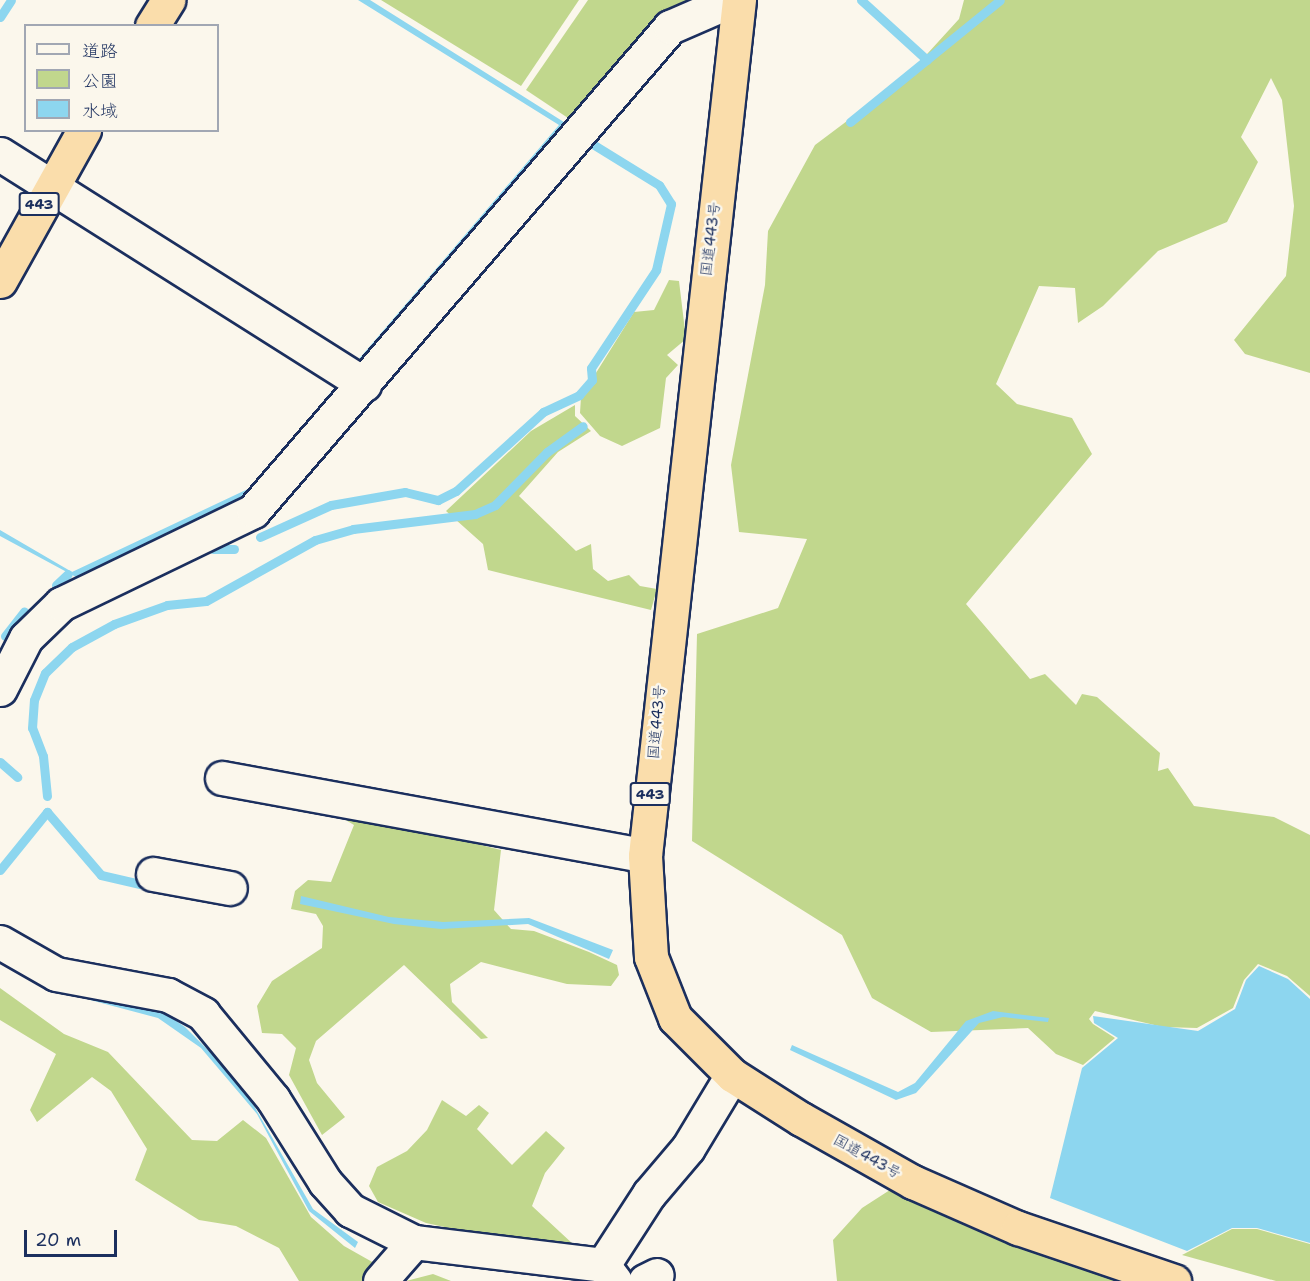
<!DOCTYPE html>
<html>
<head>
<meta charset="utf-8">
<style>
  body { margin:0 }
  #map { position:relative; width:1310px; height:1281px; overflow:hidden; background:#fbf7ec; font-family:"Shantell Sans","Klee One",sans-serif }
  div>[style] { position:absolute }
  .green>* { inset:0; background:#c1d78d }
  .water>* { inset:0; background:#8dd6ef }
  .stream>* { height:9px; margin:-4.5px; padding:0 4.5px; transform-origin:4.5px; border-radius:4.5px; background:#8dd6ef }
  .roads { filter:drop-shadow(2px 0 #1b2f5e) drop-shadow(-2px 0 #1b2f5e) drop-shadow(0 2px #1b2f5e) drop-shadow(0 -2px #1b2f5e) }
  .minor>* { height:33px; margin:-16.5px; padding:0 16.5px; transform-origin:16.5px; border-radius:16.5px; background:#fbf7ec }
  .highway>* { height:33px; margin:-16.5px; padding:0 16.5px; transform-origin:16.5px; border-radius:16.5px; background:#faddab }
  span { translate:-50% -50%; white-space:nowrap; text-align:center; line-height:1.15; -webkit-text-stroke:5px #fbf7ec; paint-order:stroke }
  .shield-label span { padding:2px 4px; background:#fbf7ec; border:2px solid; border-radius:4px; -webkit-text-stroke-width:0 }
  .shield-label { font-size:14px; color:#1b2f5e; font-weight:700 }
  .street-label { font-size:15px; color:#1b2f5e }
  .legend { position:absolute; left:24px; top:24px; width:195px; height:108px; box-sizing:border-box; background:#fbf7ec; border:2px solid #a1a7b3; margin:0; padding:8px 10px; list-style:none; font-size:18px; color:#1b2f5e }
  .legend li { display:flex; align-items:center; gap:12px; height:30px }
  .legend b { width:30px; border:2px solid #a1a7b3 }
  .scale { position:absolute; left:24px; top:1230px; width:93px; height:27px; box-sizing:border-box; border:3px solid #1b2f5e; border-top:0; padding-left:8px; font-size:18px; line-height:21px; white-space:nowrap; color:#1b2f5e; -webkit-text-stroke:4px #fbf7ec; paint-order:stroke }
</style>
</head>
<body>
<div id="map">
  <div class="green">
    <i style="clip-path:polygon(381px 0,579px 0,521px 86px)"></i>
    <i style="clip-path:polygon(588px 0,686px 0,574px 122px,526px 90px)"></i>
    <i style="clip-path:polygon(964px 0,1310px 0,1310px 373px,1245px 354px,1234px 340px,1286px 276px,1294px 206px,1282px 100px,1271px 78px,1241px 137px,1258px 162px,1227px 222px,1158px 251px,1103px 306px,1078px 323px,1075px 288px,1039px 286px,996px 384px,1017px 404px,1072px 418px,1092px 454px,966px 604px,1030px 679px,1045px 674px,1076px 705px,1082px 694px,1097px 697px,1160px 753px,1158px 771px,1168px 768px,1194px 806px,1274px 817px,1310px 835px,1310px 996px,1287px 976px,1258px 964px,1244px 980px,1233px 1008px,1197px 1028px,1163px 1027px,1095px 1011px,1089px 1019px,1093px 1024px,1115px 1038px,1083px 1065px,1056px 1054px,1028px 1028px,931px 1032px,872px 998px,842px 935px,692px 841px,697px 634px,778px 608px,807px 539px,739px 532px,731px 465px,765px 285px,768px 231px,815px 145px,907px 76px,959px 19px)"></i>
    <i style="clip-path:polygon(669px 280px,679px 281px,686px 339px,667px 355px,678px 365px,666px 378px,660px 428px,622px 446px,600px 436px,580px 413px,581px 397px,634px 312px,654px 310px)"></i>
    <i style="clip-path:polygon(575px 405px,575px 416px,591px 431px,558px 452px,519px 496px,576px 551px,591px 544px,593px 569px,608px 581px,629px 575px,640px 586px,657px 589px,651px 610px,488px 570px,483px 544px,446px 511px,531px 431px)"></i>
    <i style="clip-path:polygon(345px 811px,501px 850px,494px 910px,511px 929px,534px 931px,589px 952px,617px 965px,619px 975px,611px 986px,567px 984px,481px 962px,450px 984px,452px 1002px,488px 1038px,481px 1039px,404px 965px,316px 1041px,309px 1060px,317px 1083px,345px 1117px,322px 1135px,289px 1075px,296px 1048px,282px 1034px,262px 1033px,257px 1006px,272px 981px,322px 948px,323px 926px,316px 914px,291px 909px,295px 891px,308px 880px,331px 882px,354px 825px,344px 819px)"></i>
    <i style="clip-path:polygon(0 988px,64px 1034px,108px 1052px,192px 1140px,217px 1141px,243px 1120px,266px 1138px,311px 1217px,344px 1246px,406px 1281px,433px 1274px,451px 1281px,299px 1281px,279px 1248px,236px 1226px,199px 1220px,135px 1180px,147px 1149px,111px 1091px,92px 1077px,37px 1122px,30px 1110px,56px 1054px,0 1020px)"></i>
    <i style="clip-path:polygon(442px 1100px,466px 1116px,479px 1105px,489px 1113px,477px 1129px,512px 1165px,546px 1131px,565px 1148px,545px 1173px,532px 1206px,588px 1258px,426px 1223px,378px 1202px,369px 1186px,377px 1167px,407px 1151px,427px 1130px)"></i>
    <i style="clip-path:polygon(893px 1188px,1000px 1239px,1126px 1281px,837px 1281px,833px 1240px,862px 1208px)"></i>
    <i style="clip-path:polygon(1232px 1229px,1257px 1229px,1310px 1244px,1310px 1281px,1276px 1281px,1182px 1255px)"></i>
  </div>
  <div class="water">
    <i style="clip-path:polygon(358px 0,370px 0,567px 124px,363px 363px,358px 360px,559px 125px)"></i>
    <i style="clip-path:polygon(336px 386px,340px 390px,253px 492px,76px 577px,0 536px,0 530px,72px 572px,250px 488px)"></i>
    <i style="clip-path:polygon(301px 896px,389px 917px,443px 922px,529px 918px,613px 950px,609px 959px,528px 924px,441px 929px,394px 924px,300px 904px)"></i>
    <i style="clip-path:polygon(0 957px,166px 1014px,185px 1027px,241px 1083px,313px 1209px,358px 1242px,355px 1248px,309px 1211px,257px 1114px,201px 1048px,158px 1018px,45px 988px,0 963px)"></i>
    <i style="clip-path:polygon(1259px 966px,1288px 979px,1310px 999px,1310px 1243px,1257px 1228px,1232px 1228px,1187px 1251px,1050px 1198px,1082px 1068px,1118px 1038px,1094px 1023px,1093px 1016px,1198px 1031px,1235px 1009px,1246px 980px)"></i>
    <i style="clip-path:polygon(993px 1011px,1049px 1018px,1048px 1022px,1003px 1017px,979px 1023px,916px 1093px,896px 1100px,790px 1050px,792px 1045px,898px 1092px,915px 1083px,966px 1021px)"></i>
  </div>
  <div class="stream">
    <i style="left:861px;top:0;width:89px;rotate:42.3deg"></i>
    <i style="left:0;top:17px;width:20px;rotate:-57deg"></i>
    <i style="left:850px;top:122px;width:193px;rotate:-39.1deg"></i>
    <i style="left:260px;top:537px;width:78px;rotate:-24.3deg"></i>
    <i style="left:331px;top:505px;width:75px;rotate:-10deg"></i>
    <i style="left:405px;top:492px;width:34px;rotate:14deg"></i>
    <i style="left:438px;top:500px;width:20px;rotate:-27deg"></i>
    <i style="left:456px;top:491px;width:118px;rotate:-42.2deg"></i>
    <i style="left:543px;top:412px;width:40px;rotate:-25deg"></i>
    <i style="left:579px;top:395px;width:20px;rotate:-49deg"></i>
    <i style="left:592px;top:380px;width:12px;rotate:-95deg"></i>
    <i style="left:591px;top:368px;width:118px;rotate:-56.4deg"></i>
    <i style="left:656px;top:270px;width:68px;rotate:-77.2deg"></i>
    <i style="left:671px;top:204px;width:22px;rotate:-122deg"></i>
    <i style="left:659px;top:185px;width:80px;rotate:-148.3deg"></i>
    <i style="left:591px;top:143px;width:12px;rotate:145deg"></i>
    <i style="left:213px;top:549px;width:21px"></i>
    <i style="left:56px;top:585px;width:16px;rotate:-43deg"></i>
    <i style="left:5px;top:636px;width:31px;rotate:-52deg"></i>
    <i style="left:0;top:762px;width:23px;rotate:41deg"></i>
    <i style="left:47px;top:796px;width:40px;rotate:-95.7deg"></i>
    <i style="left:43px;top:756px;width:30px;rotate:-111deg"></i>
    <i style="left:32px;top:728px;width:28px;rotate:-86deg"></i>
    <i style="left:34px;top:700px;width:29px;rotate:-68deg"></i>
    <i style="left:45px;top:673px;width:37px;rotate:-44deg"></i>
    <i style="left:72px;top:647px;width:48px;rotate:-28.7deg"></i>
    <i style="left:114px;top:624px;width:56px;rotate:-19.7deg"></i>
    <i style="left:167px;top:605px;width:39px;rotate:-6deg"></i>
    <i style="left:206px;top:601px;width:125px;rotate:-29.2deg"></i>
    <i style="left:315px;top:540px;width:40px;rotate:-16deg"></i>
    <i style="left:353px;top:529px;width:123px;rotate:-7deg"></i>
    <i style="left:475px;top:514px;width:22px;rotate:-24deg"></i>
    <i style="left:495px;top:505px;width:74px;rotate:-45.5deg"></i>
    <i style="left:547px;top:452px;width:44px;rotate:-35.8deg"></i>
    <i style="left:0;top:870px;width:75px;rotate:-51deg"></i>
    <i style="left:47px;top:812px;width:83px;rotate:49.4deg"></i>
    <i style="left:101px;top:875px;width:40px;rotate:13deg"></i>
  </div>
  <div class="roads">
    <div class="minor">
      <i style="left:0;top:154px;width:431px;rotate:32.3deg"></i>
      <i style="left:0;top:689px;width:57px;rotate:-63deg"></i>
      <i style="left:26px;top:638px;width:49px;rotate:-44.2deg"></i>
      <i style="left:61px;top:604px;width:213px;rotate:-25.8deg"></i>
      <i style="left:253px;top:511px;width:639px;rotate:-49.25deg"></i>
      <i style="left:670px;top:27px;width:68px;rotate:-23.5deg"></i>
      <i style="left:222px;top:778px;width:430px;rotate:10.4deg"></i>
      <i style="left:153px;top:874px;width:78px;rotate:10.3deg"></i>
      <i style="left:0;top:942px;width:64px;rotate:29.7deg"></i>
      <i style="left:56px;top:974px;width:114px;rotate:10.6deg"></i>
      <i style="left:168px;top:995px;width:40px;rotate:28deg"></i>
      <i style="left:203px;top:1014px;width:110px;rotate:50.5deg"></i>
      <i style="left:273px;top:1099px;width:98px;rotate:57.9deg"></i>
      <i style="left:325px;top:1182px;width:38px;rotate:48deg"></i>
      <i style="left:350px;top:1210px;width:72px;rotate:26.6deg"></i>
      <i style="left:414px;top:1242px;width:190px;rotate:6.9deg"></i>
      <i style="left:603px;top:1265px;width:20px;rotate:53deg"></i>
      <i style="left:603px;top:1265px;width:85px;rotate:-57.1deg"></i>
      <i style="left:649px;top:1194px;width:60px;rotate:-49.7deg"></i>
      <i style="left:688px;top:1148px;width:85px;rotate:-58.9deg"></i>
      <i style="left:380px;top:1281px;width:52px;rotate:-48.9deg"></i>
      <i style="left:645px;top:1281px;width:13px;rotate:-27deg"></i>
    </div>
    <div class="highway">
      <i style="left:739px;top:0;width:861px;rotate:96.27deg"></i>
      <i style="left:645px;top:856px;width:101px;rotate:86.6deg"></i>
      <i style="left:651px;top:957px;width:66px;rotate:68.5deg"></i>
      <i style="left:675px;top:1018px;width:81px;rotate:45deg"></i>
      <i style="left:732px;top:1075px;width:82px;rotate:32.5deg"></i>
      <i style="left:801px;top:1119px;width:129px;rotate:29.4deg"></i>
      <i style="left:913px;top:1182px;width:115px;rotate:23.7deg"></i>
      <i style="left:1018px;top:1228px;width:165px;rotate:18.8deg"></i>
      <i style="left:152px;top:26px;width:31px;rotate:-58deg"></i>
      <i style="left:0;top:281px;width:173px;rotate:-60.9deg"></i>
    </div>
  </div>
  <div class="shield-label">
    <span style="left:39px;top:204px">443</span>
    <span style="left:650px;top:794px">443</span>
  </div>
  <div class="street-label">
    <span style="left:711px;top:239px;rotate:-83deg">国道443号</span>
    <span style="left:657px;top:722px;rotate:-85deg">国道443号</span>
    <span style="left:867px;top:1157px;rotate:29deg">国道443号</span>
  </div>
  <ul class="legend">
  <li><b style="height:8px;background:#fbf7ec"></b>道路</li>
  <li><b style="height:16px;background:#c1d78d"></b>公園</li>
  <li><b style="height:16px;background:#8dd6ef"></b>水域</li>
  </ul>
  <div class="scale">20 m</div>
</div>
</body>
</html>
